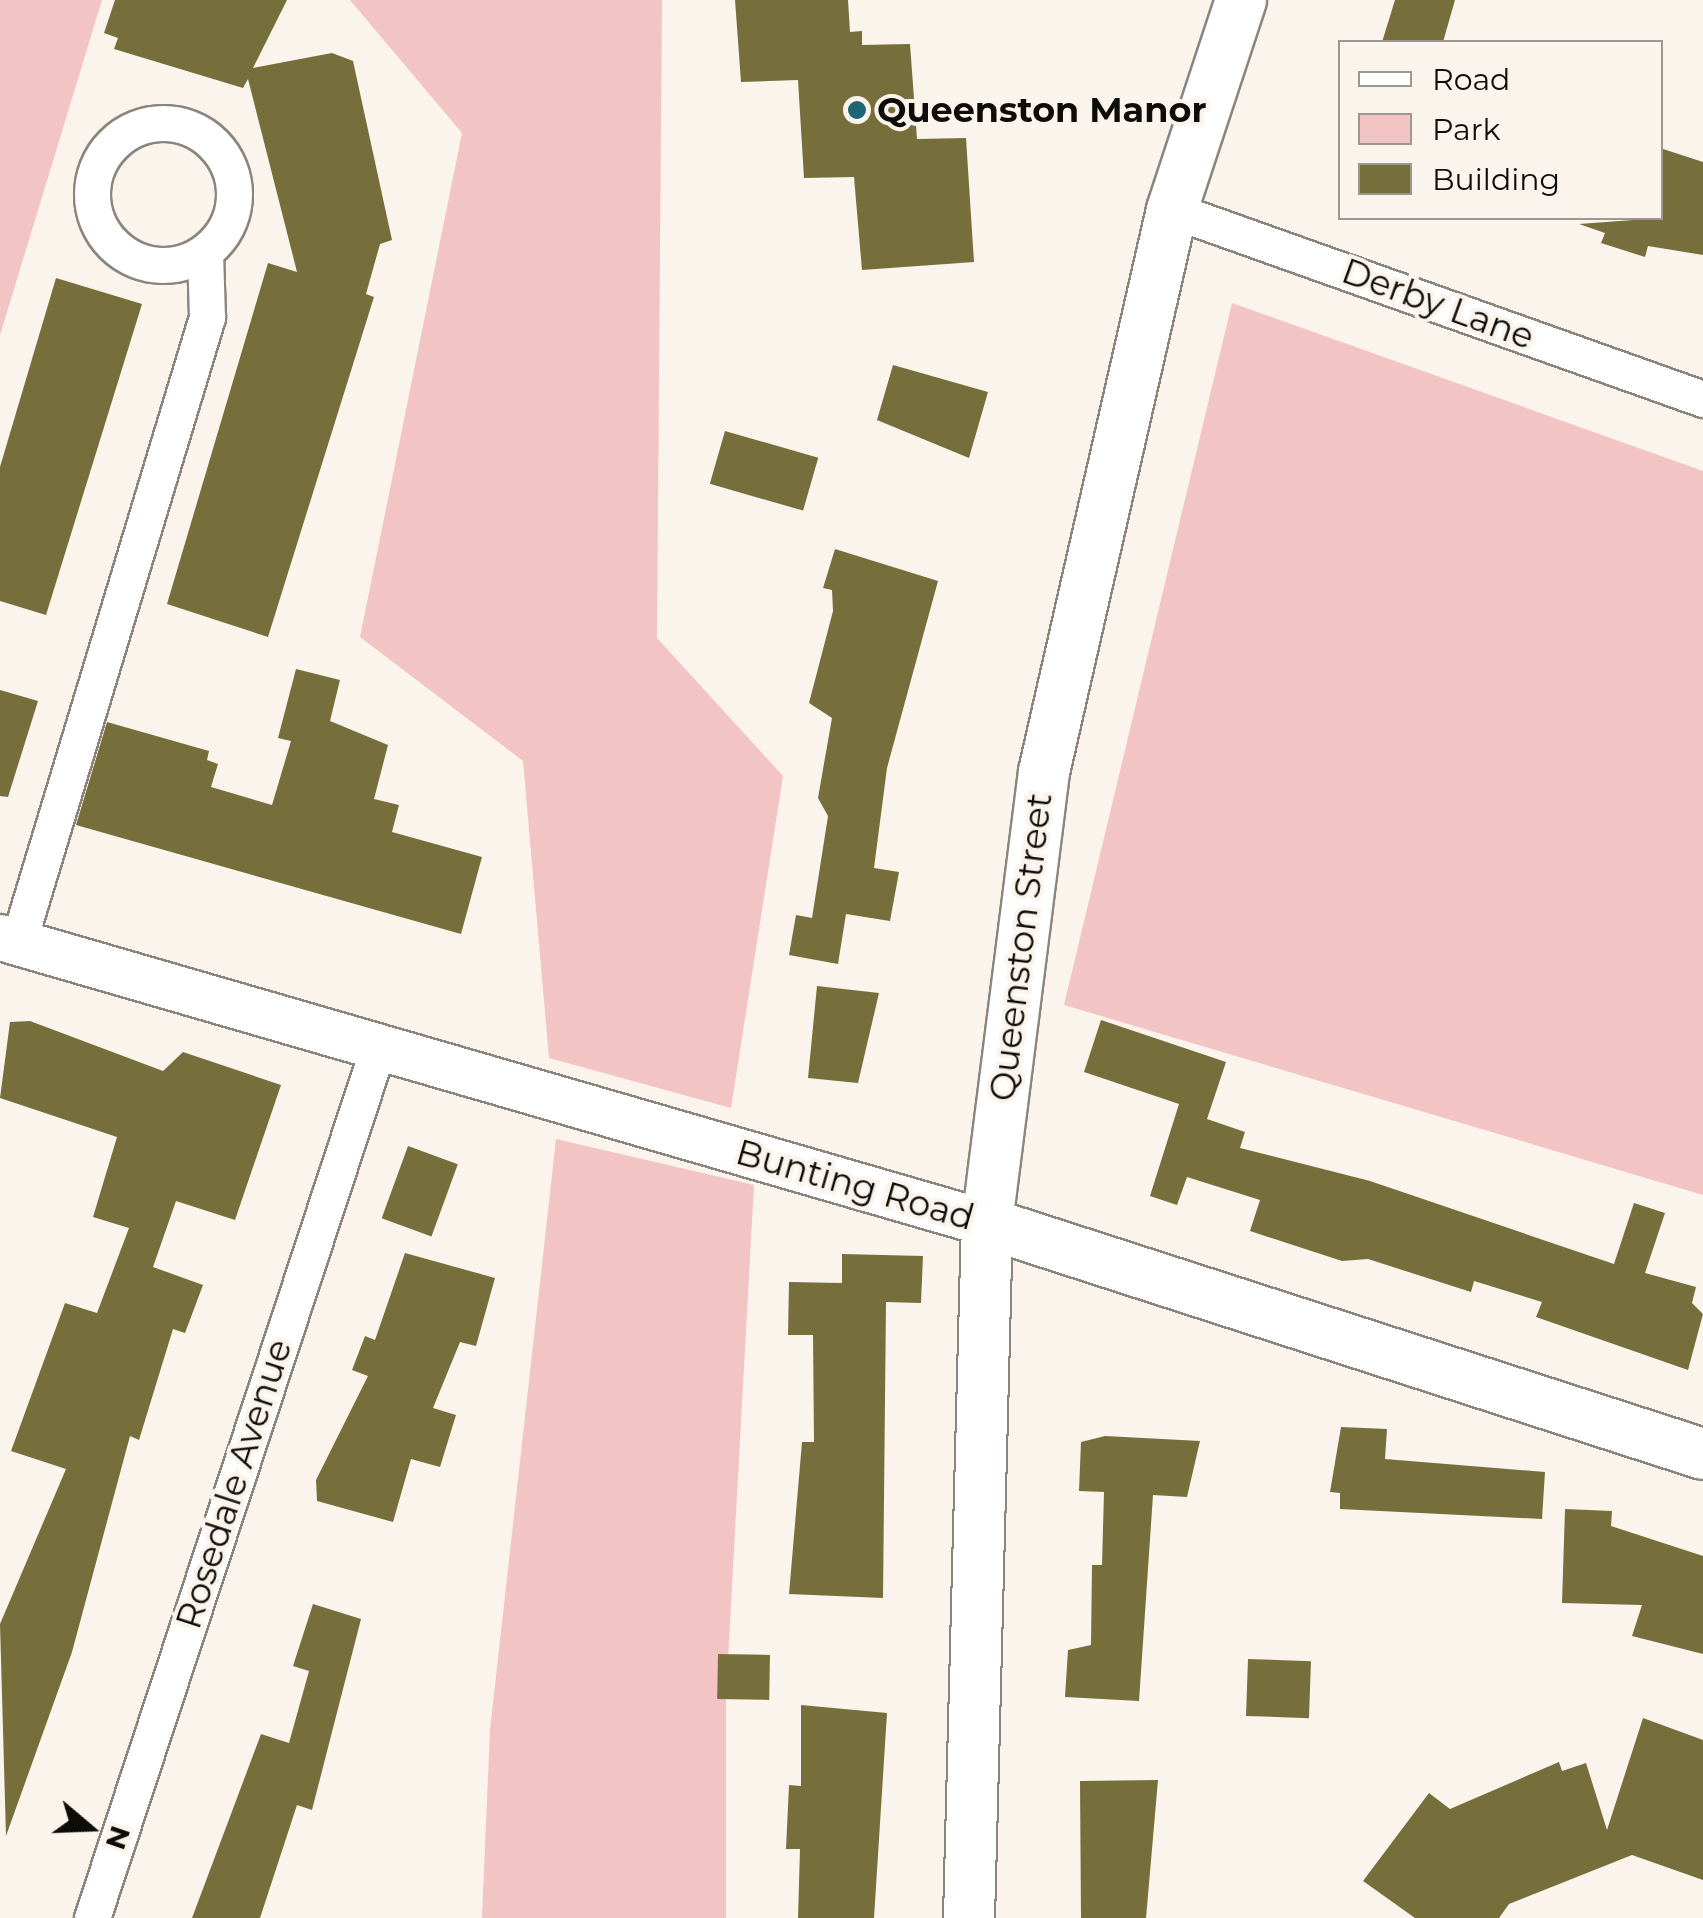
<!DOCTYPE html>
<html>
<head>
<meta charset="utf-8">
<style>
  body { margin:0 }
  #map { position:relative; width:1703px; height:1918px; overflow:hidden; background:#faf4ec; font-family:Montserrat,sans-serif }
  div>[style] { position:absolute }
  .green>* { inset:0; background:#f3c4c4 }
  .building>* { inset:0; background:#766f3b; transform-origin:0 0 }
  .roads { filter:drop-shadow(2px 0 #8b857e) drop-shadow(-2px 0 #8b857e) drop-shadow(0 2px #8b857e) drop-shadow(0 -2px #8b857e) }
  .minor>* { height:35px; margin:-17.5px; padding:0 17.5px; transform-origin:17.5px; border-radius:17.5px; background:#fff }
  .minor>.ring { margin:-17.5px; padding:0; box-sizing:content-box; background:none; border:35px solid #fff; border-radius:50% }
  .tertiary>* { height:45px; margin:-22.5px; padding:0 22.5px; transform-origin:22.5px; border-radius:22.5px; background:#fff }
  .secondary>* { height:50px; margin:-25px; padding:0 25px; transform-origin:25px; border-radius:25px; background:#fff }
  .dots>* { width:28px; height:28px; translate:-50% -50%; box-sizing:border-box; border:5px solid #faf4ec; border-radius:50% }
  span { translate:-50% -50%; white-space:nowrap; text-align:center; line-height:1.15; -webkit-text-stroke:8px #faf4ec; paint-order:stroke }
  .poi-label { font-size:35px; color:#0e0c09; font-weight:700 }
  .left { translate:0 -50%; text-align:left }
  .street-label { font-size:35px; color:#0e0c09 }
  .legend { position:absolute; left:1338px; top:40px; width:325px; height:180px; box-sizing:border-box; background:#faf4ec; border:2px solid #9c9791; margin:0; padding:12px 18px; list-style:none; font-size:30px; color:#0e0c09 }
  .legend li { display:flex; align-items:center; gap:20px; height:50px }
  .legend b { width:50px; border:2px solid #9c9791 }
  .north { position:absolute; left:40px; top:1778px; width:100px; height:100px; -webkit-text-stroke:8px #faf4ec; paint-order:stroke; rotate:109deg; font-size:28px; font-weight:700; line-height:40px; text-align:center; color:#0e0c09 }
  .north::after { content:''; display:block; margin:auto; width:35px; height:45px; background:#0e0c09; clip-path:polygon(50% 0,100% 100%,50% 72%,0 100%) }
</style>
</head>
<body>
<div id="map">
  <div class="green">
    <i style="clip-path:polygon(0 0,102px 0,0 335px)"></i>
    <i style="clip-path:polygon(350px 0,662px 0,657px 638px,783px 776px,731px 1108px,549px 1058px,523px 761px,360px 637px,462px 133px)"></i>
    <i style="clip-path:polygon(1232px 303px,1703px 471px,1703px 1195px,1064px 1005px)"></i>
    <i style="clip-path:polygon(556px 1139px,754px 1185px,726px 1696px,726px 1918px,482px 1918px,490px 1730px)"></i>
  </div>
  <div class="building">
    <i style="clip-path:polygon(115px 0,287px 0,253px 68px,332px 53px,353px 61px,392px 240px,380px 244px,366px 294px,374px 297px,268px 637px,167px 604px,268px 263px,297px 272px,248px 79px,243px 88px,114px 49px,118px 38px,104px 33px)"></i>
    <i style="clip-path:polygon(735px 0,848px 0,850px 32px,862px 31px,862px 45px,910px 44px,917px 139px,966px 138px,974px 262px,862px 270px,854px 177px,804px 178px,798px 80px,741px 82px)"></i>
    <i style="clip-path:polygon(1395px 0,1455px 0,1443px 42px,1382px 42px)"></i>
    <i style="clip-path:polygon(1660px 148px,1703px 162px,1703px 255px,1648px 246px,1645px 257px,1601px 243px,1605px 233px,1579px 224px,1660px 218px)"></i>
    <i style="clip-path:polygon(56px 278px,142px 304px,46px 615px,0 601px,0 467px)"></i>
    <i style="clip-path:polygon(893px 365px,988px 392px,969px 458px,877px 420px)"></i>
    <i style="left:725px;top:431px;width:97px;height:55px;rotate:16deg"></i>
    <i style="clip-path:polygon(835px 549px,938px 581px,887px 768px,874px 868px,899px 872px,890px 921px,846px 914px,838px 964px,789px 955px,796px 915px,812px 918px,828px 816px,818px 798px,832px 718px,809px 703px,833px 611px,832px 590px,823px 588px)"></i>
    <i style="clip-path:polygon(296px 669px,340px 680px,330px 721px,388px 745px,374px 799px,399px 805px,392px 832px,482px 857px,461px 934px,76px 825px,107px 722px,209px 751px,207px 760px,218px 764px,211px 787px,272px 805px,291px 741px,278px 738px)"></i>
    <i style="clip-path:polygon(0 690px,38px 701px,8px 797px,0 796px)"></i>
    <i style="clip-path:polygon(817px 986px,879px 993px,858px 1083px,808px 1078px)"></i>
    <i style="clip-path:polygon(1101px 1020px,1226px 1062px,1207px 1119px,1245px 1132px,1240px 1148px,1370px 1181px,1614px 1264px,1634px 1203px,1665px 1213px,1645px 1273px,1696px 1287px,1692px 1303px,1703px 1314px,1688px 1370px,1536px 1317px,1542px 1302px,1474px 1281px,1471px 1292px,1368px 1259px,1342px 1261px,1250px 1231px,1260px 1200px,1187px 1177px,1177px 1205px,1150px 1196px,1179px 1104px,1084px 1072px)"></i>
    <i style="clip-path:polygon(30px 1021px,163px 1071px,183px 1052px,281px 1085px,235px 1220px,176px 1201px,153px 1267px,203px 1285px,185px 1333px,173px 1329px,139px 1440px,130px 1436px,72px 1652px,6px 1836px,0 1624px,66px 1469px,11px 1451px,65px 1303px,97px 1313px,129px 1228px,93px 1217px,117px 1137px,0 1098px,10px 1022px)"></i>
    <i style="left:408px;top:1146px;width:53px;height:77px;rotate:20deg"></i>
    <i style="clip-path:polygon(405px 1253px,495px 1278px,476px 1346px,460px 1342px,433px 1408px,456px 1415px,440px 1467px,411px 1459px,393px 1522px,317px 1501px,316px 1480px,368px 1376px,352px 1370px,365px 1336px,375px 1340px)"></i>
    <i style="clip-path:polygon(842px 1254px,923px 1256px,921px 1303px,886px 1302px,883px 1598px,789px 1594px,802px 1442px,814px 1442px,813px 1335px,788px 1335px,789px 1282px,842px 1283px)"></i>
    <i style="clip-path:polygon(1341px 1427px,1387px 1429px,1385px 1459px,1545px 1472px,1542px 1519px,1340px 1509px,1340px 1493px,1330px 1492px)"></i>
    <i style="clip-path:polygon(1105px 1436px,1200px 1441px,1187px 1497px,1153px 1495px,1139px 1701px,1065px 1697px,1068px 1650px,1091px 1645px,1092px 1565px,1102px 1565px,1104px 1492px,1079px 1491px,1081px 1442px)"></i>
    <i style="clip-path:polygon(1565px 1509px,1612px 1511px,1611px 1526px,1703px 1556px,1703px 1654px,1632px 1636px,1642px 1605px,1562px 1603px)"></i>
    <i style="clip-path:polygon(313px 1604px,361px 1619px,312px 1810px,297px 1805px,260px 1918px,192px 1918px,261px 1734px,289px 1743px,309px 1671px,293px 1666px)"></i>
    <i style="left:718px;top:1654px;width:52px;height:45px;rotate:1deg"></i>
    <i style="left:1248px;top:1659px;width:63px;height:57px;rotate:2deg"></i>
    <i style="clip-path:polygon(801px 1705px,887px 1713px,874px 1918px,798px 1918px,800px 1849px,786px 1849px,789px 1785px,801px 1786px)"></i>
    <i style="clip-path:polygon(1643px 1718px,1703px 1740px,1703px 1880px,1632px 1855px,1509px 1904px,1499px 1918px,1415px 1918px,1363px 1881px,1429px 1793px,1450px 1809px,1559px 1762px,1562px 1771px,1586px 1763px,1607px 1830px)"></i>
    <i style="clip-path:polygon(1158px 1780px,1146px 1918px,1081px 1918px,1080px 1781px)"></i>
  </div>
  <div class="roads">
    <div class="minor">
      <i class="ring" style="left:92px;top:123px;width:107px;height:107px"></i>
      <i style="left:1172px;top:210px;width:564px;rotate:19.59deg"></i>
      <i style="left:18px;top:943px;width:654px;rotate:-73.2deg"></i>
      <i style="left:207px;top:317px;width:65px;rotate:-91.8deg"></i>
      <i style="left:92px;top:1918px;width:913px;rotate:-71.8deg"></i>
    </div>
    <div class="tertiary">
      <i style="left:0;top:937px;width:1028px;rotate:16.16deg"></i>
    </div>
    <div class="secondary">
      <i style="left:987px;top:1223px;width:752px;rotate:17.88deg"></i>
      <i style="left:969px;top:1918px;width:695px;rotate:-88.52deg"></i>
      <i style="left:987px;top:1223px;width:455px;rotate:-82.8deg"></i>
      <i style="left:1044px;top:772px;width:576px;rotate:-77.17deg"></i>
      <i style="left:1172px;top:210px;width:221px;rotate:-71.8deg"></i>
    </div>
  </div>
  <div class="dots">
    <i style="left:857px;top:110px;background:#1e6675"></i>
  </div>
  <div class="poi-label">
    <span class="left" style="left:877px;top:110px">Queenston Manor</span>
  </div>
  <div class="street-label">
    <span style="left:1438px;top:304px;rotate:20deg">Derby Lane</span>
    <span style="left:1021px;top:947px;rotate:-83deg">Queenston Street</span>
    <span style="left:855px;top:1185px;rotate:16deg">Bunting Road</span>
    <span style="left:234px;top:1484px;rotate:-72deg">Rosedale Avenue</span>
  </div>
  <ul class="legend">
  <li><b style="height:12px;background:#fff"></b>Road</li>
  <li><b style="height:28px;background:#f3c4c4"></b>Park</li>
  <li><b style="height:28px;background:#766f3b"></b>Building</li>
  </ul>
  <div class="north">N</div>
</div>
</body>
</html>
